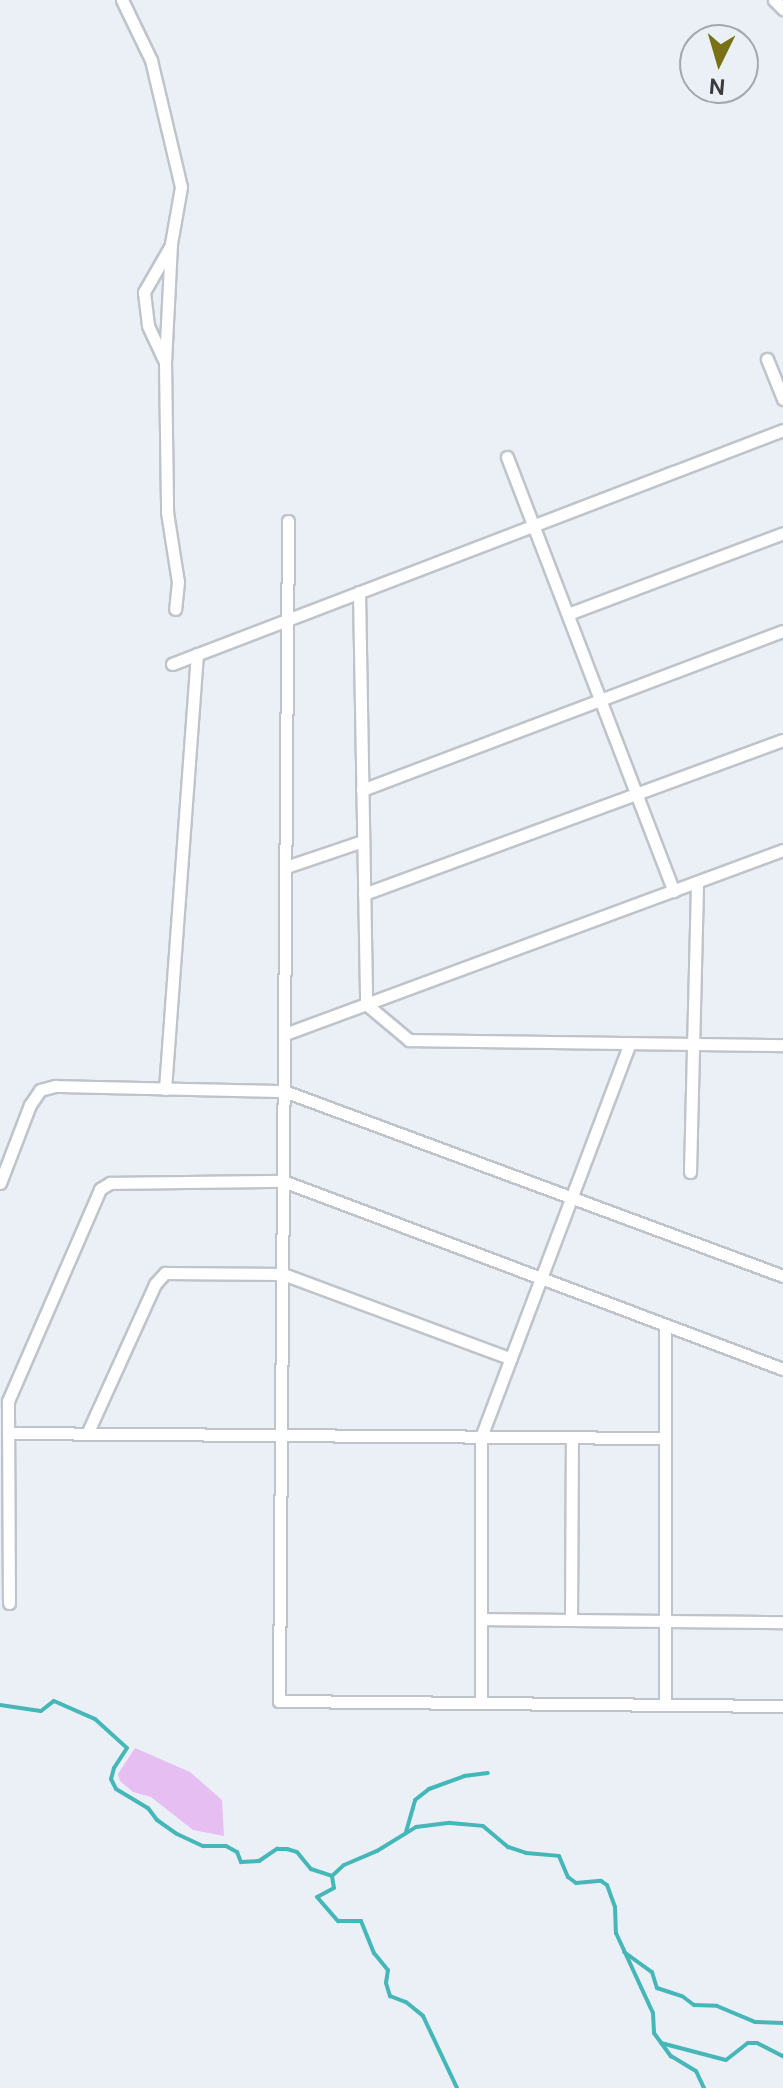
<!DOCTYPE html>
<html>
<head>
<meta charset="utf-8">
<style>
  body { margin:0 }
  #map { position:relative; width:783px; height:2088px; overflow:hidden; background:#ebf0f6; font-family:"DM Sans",sans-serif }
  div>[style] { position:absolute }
  .green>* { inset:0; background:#e6bef2 }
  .stream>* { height:4px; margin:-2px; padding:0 2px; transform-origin:2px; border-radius:2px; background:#46b7b9 }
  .roads { filter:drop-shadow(2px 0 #bfc4cb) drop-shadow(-2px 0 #bfc4cb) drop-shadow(0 2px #bfc4cb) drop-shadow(0 -2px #bfc4cb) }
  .street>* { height:11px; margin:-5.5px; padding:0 5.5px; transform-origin:5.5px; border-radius:5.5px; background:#fff }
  span { translate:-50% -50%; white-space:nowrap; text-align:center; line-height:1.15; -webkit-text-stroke:8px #ebf0f6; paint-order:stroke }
  .north { position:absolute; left:679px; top:24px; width:80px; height:80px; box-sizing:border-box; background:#ebf0f6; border:2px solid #a4a7ac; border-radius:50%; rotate:185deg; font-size:22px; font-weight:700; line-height:32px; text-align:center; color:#393a3d }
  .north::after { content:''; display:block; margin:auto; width:28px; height:36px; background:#787215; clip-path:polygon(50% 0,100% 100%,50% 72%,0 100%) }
</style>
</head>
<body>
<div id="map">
  <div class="green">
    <i style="clip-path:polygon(135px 1748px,190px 1772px,222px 1800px,224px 1836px,193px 1830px,151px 1797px,133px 1792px,120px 1781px,118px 1774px)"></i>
  </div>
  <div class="stream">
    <i style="left:0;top:1705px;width:41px;rotate:8.3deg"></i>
    <i style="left:41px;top:1711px;width:16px;rotate:-38deg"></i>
    <i style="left:54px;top:1701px;width:45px;rotate:23.7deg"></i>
    <i style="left:95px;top:1719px;width:43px;rotate:42.2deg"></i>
    <i style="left:127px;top:1748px;width:24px;rotate:123deg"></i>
    <i style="left:114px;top:1768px;width:11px;rotate:105deg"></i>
    <i style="left:111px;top:1779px;width:11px;rotate:63deg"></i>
    <i style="left:116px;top:1789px;width:37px;rotate:31deg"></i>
    <i style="left:148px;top:1808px;width:15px;rotate:53deg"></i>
    <i style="left:157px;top:1820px;width:24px;rotate:35deg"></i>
    <i style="left:177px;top:1834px;width:29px;rotate:25deg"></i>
    <i style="left:203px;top:1846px;width:23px"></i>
    <i style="left:226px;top:1846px;width:13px;rotate:29deg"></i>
    <i style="left:237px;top:1852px;width:11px;rotate:68deg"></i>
    <i style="left:241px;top:1862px;width:18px;rotate:-3deg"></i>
    <i style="left:259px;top:1861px;width:22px;rotate:-34deg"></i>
    <i style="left:277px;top:1849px;width:10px"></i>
    <i style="left:287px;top:1849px;width:10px;rotate:17deg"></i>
    <i style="left:297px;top:1852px;width:22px;rotate:51deg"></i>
    <i style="left:311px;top:1869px;width:22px;rotate:18deg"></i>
    <i style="left:332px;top:1876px;width:16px;rotate:-43deg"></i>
    <i style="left:344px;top:1865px;width:36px;rotate:-23deg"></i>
    <i style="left:377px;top:1851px;width:46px;rotate:-31.6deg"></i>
    <i style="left:416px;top:1827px;width:34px;rotate:-7deg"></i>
    <i style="left:450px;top:1823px;width:33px;rotate:5deg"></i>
    <i style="left:483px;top:1826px;width:33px;rotate:40deg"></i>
    <i style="left:508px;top:1847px;width:19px;rotate:18deg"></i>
    <i style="left:526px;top:1853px;width:33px;rotate:5deg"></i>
    <i style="left:559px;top:1856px;width:23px;rotate:67deg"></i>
    <i style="left:568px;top:1877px;width:10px;rotate:37deg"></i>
    <i style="left:576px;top:1883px;width:25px;rotate:-5deg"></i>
    <i style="left:601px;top:1881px;width:7px;rotate:34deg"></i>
    <i style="left:607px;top:1885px;width:23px;rotate:70deg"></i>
    <i style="left:615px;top:1907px;width:26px;rotate:88deg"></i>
    <i style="left:616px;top:1933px;width:88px;rotate:65.2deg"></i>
    <i style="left:653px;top:2013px;width:20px;rotate:87deg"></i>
    <i style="left:654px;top:2033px;width:29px;rotate:54deg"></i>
    <i style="left:671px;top:2056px;width:29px;rotate:31deg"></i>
    <i style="left:696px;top:2071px;width:19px;rotate:65deg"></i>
    <i style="left:406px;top:1832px;width:33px;rotate:-74deg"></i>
    <i style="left:415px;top:1800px;width:18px;rotate:-38deg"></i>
    <i style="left:429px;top:1789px;width:37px;rotate:-20deg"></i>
    <i style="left:464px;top:1776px;width:24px;rotate:-7deg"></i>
    <i style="left:332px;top:1876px;width:12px;rotate:81deg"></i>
    <i style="left:334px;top:1888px;width:19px;rotate:152deg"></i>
    <i style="left:317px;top:1897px;width:32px;rotate:49deg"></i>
    <i style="left:338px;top:1921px;width:23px"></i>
    <i style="left:361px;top:1921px;width:35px;rotate:68deg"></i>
    <i style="left:374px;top:1953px;width:22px;rotate:51deg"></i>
    <i style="left:388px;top:1970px;width:13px;rotate:99deg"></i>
    <i style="left:386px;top:1983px;width:14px;rotate:73deg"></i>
    <i style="left:390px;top:1996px;width:17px;rotate:21deg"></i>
    <i style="left:406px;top:2002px;width:22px;rotate:39deg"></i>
    <i style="left:423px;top:2016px;width:80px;rotate:64.7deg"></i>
    <i style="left:624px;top:1952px;width:34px;rotate:36deg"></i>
    <i style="left:652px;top:1972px;width:17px;rotate:73deg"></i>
    <i style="left:657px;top:1988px;width:26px;rotate:18deg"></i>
    <i style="left:682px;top:1996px;width:15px;rotate:37deg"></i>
    <i style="left:694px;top:2005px;width:23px;rotate:2deg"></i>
    <i style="left:717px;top:2006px;width:41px;rotate:22.8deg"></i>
    <i style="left:755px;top:2022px;width:28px;rotate:2deg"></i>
    <i style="left:661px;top:2043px;width:67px;rotate:14.7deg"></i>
    <i style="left:726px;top:2060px;width:28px;rotate:-38deg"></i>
    <i style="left:748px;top:2043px;width:9px"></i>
    <i style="left:757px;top:2043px;width:29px;rotate:27deg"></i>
  </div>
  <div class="roads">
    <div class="street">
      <i style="left:122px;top:0;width:67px;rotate:64.2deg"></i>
      <i style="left:151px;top:60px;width:130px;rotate:76.7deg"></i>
      <i style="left:181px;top:187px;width:58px;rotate:100deg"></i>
      <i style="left:171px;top:244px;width:117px;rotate:92.9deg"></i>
      <i style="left:165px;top:361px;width:151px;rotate:89.2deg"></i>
      <i style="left:167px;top:512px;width:71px;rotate:81.1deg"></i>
      <i style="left:178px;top:582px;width:27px;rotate:96deg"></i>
      <i style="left:774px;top:0;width:13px;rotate:45deg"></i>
      <i style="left:767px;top:359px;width:43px;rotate:68.2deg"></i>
      <i style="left:164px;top:360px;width:38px;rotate:-115deg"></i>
      <i style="left:148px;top:325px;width:33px;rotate:-97deg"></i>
      <i style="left:144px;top:292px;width:54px;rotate:-60.1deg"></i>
      <i style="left:507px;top:457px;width:465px;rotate:69deg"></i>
      <i style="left:288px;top:521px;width:1180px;rotate:90.44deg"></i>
      <i style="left:279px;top:1701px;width:504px;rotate:0.57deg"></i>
      <i style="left:359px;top:592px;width:412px;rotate:89deg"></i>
      <i style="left:366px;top:1004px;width:56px;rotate:39.9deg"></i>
      <i style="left:409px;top:1040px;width:374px;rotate:0.8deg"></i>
      <i style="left:568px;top:614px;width:230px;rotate:-20.6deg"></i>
      <i style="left:172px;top:664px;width:654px;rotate:-20.96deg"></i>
      <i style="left:362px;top:790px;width:450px;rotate:-20.7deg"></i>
      <i style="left:286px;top:867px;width:81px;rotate:-18.7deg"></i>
      <i style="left:364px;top:894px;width:446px;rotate:-20.2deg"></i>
      <i style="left:285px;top:1034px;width:531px;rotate:-20.28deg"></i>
      <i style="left:165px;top:1089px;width:436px;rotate:-85.8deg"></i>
      <i style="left:690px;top:1172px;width:290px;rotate:-88.6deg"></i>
      <i style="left:0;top:1183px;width:84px;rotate:-69deg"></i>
      <i style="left:30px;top:1105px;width:18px;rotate:-56deg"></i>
      <i style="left:40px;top:1090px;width:16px;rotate:-15deg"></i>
      <i style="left:55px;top:1086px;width:229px;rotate:1.3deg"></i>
      <i style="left:284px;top:1091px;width:532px;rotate:20.34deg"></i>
      <i style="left:665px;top:1325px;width:380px;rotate:90deg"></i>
      <i style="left:8px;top:1433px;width:657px;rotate:0.44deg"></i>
      <i style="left:87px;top:1434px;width:165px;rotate:-65.6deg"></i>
      <i style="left:155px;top:1284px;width:15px;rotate:-48deg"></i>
      <i style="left:165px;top:1273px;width:118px;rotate:0.5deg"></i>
      <i style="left:283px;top:1274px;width:243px;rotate:20.4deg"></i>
      <i style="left:9px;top:1603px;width:202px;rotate:-90.3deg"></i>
      <i style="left:8px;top:1401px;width:231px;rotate:-66.5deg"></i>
      <i style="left:100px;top:1189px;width:12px;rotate:-31deg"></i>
      <i style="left:110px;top:1183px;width:173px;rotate:-0.7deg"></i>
      <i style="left:283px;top:1181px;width:534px;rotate:20.61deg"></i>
      <i style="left:481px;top:1619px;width:302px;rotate:0.6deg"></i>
      <i style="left:571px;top:1620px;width:183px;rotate:-89.7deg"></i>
      <i style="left:481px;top:1703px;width:266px;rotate:-90deg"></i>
      <i style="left:481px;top:1437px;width:421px;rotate:-69.3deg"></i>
    </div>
  </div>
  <div class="north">N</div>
</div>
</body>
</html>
